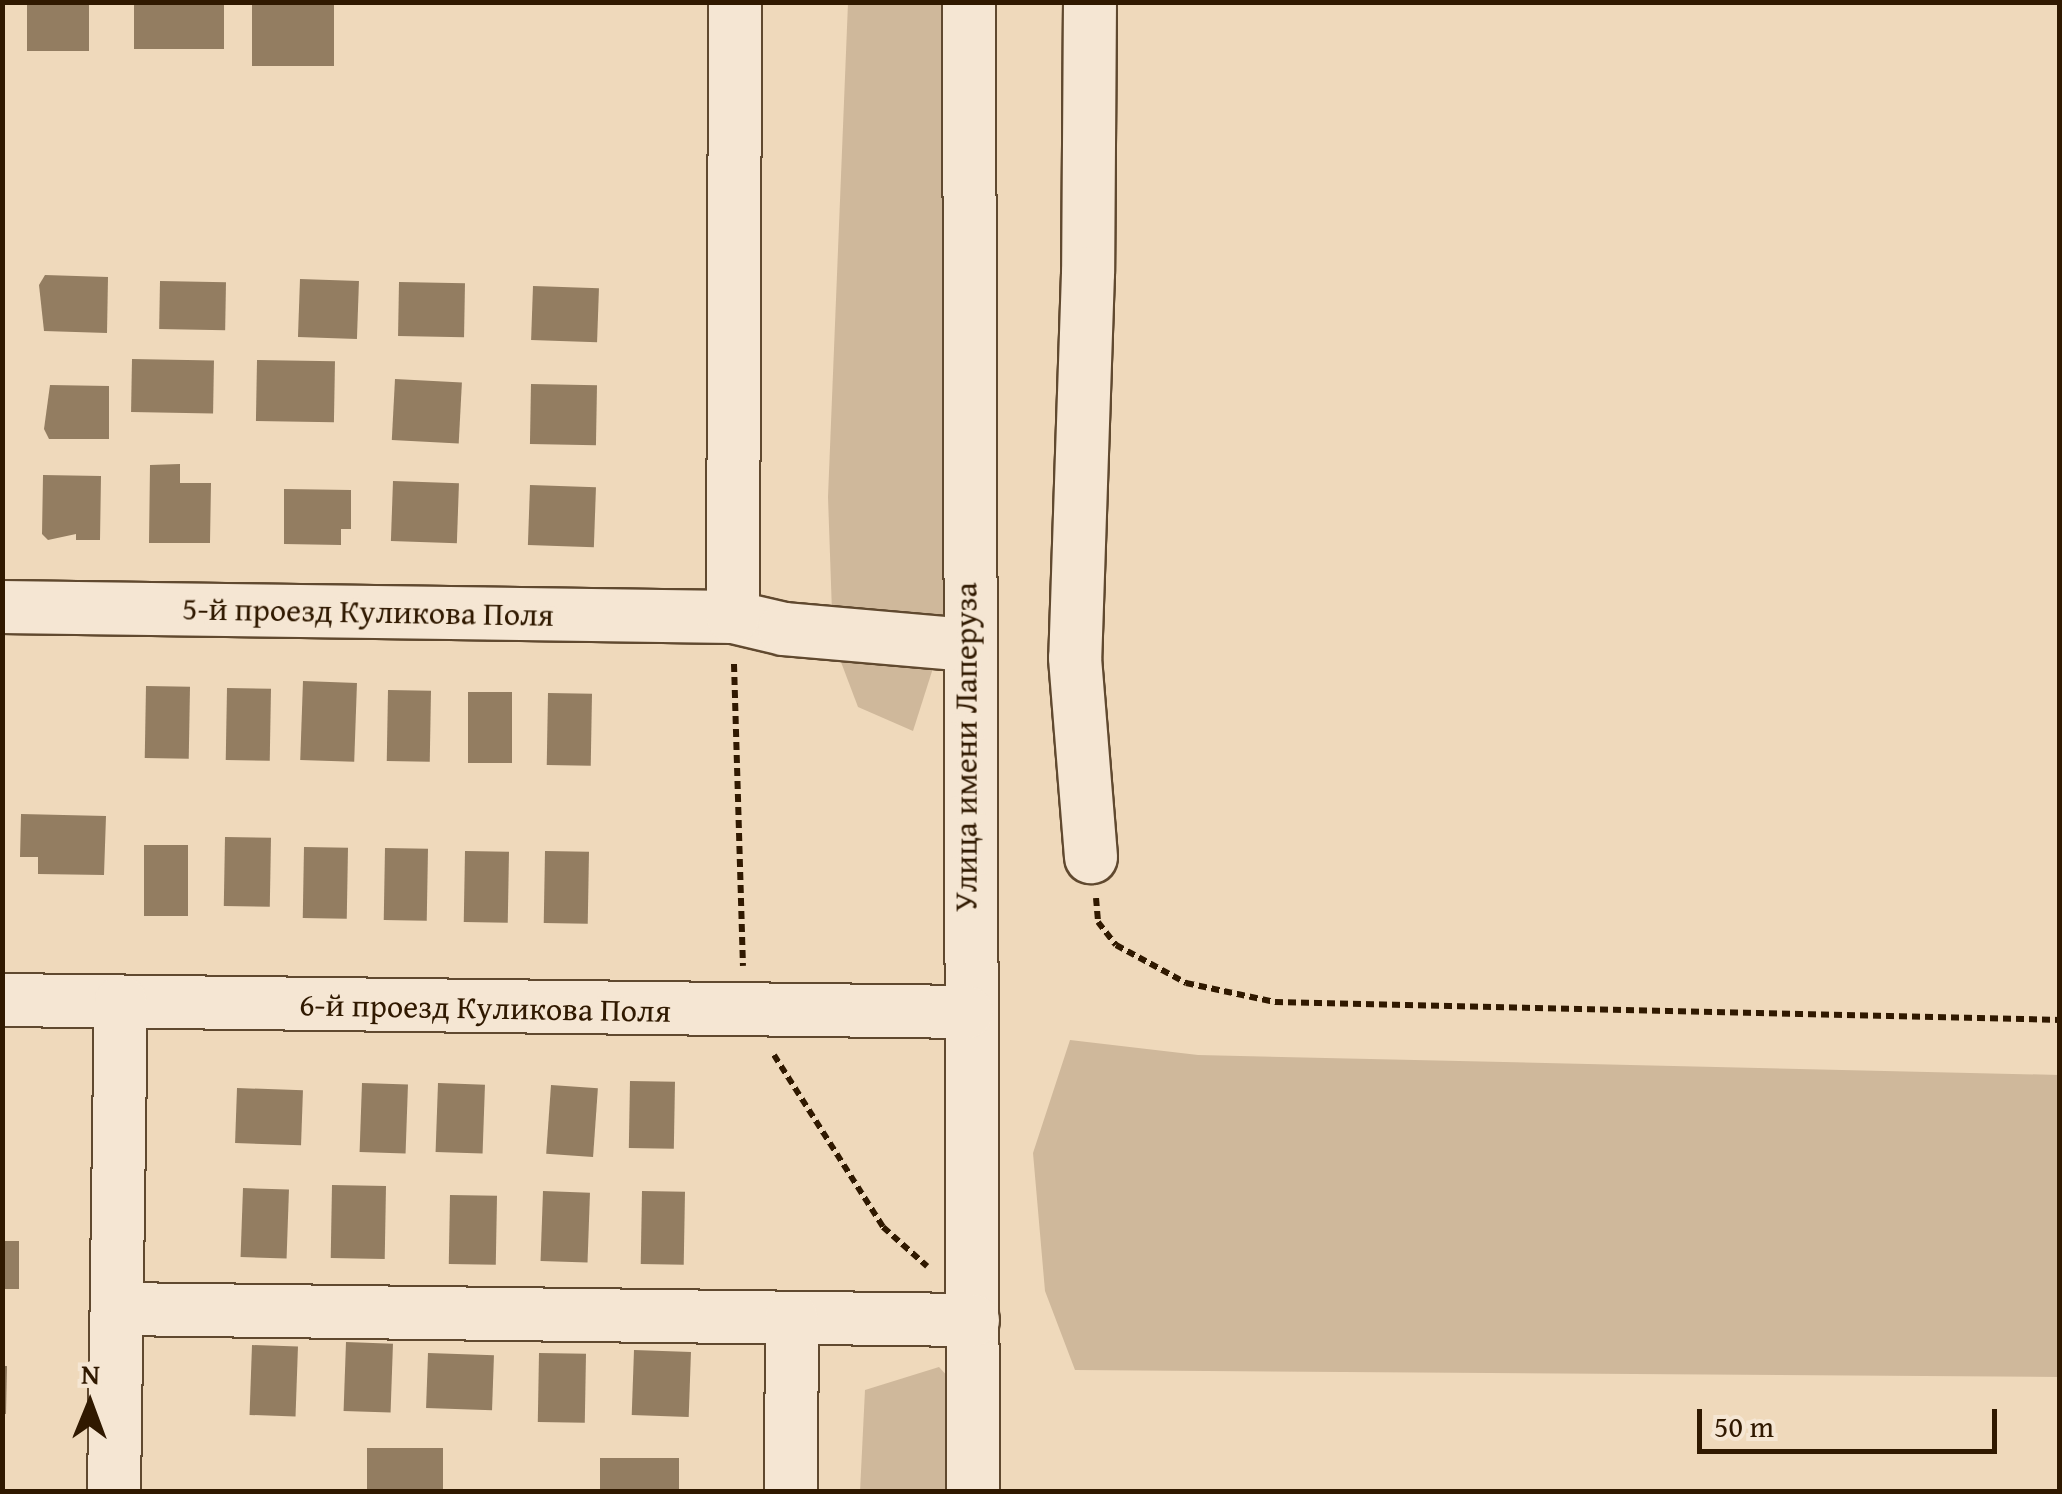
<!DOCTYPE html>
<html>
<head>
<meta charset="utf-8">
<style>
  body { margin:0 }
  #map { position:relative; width:2062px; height:1494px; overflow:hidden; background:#efd9bb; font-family:"Gentium Book Plus",serif }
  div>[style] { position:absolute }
  .green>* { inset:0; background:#cfb89b }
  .building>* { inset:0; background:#937d61; transform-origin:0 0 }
  .path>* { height:6px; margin-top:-3px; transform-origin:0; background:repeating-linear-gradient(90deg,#301900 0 8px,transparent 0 13px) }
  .roads { filter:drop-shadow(2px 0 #60492f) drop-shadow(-2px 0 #60492f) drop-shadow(0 2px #60492f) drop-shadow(0 -2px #60492f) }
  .minor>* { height:52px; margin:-26px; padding:0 26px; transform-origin:26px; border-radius:26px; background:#f5e6d3 }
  span { translate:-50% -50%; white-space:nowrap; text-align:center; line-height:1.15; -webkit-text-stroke:8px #f5e6d3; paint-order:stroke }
  .street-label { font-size:32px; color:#301900 }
  .frame { position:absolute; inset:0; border:5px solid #301900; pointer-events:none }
  .north { position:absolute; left:40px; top:1354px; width:100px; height:100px; -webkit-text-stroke:8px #f5e6d3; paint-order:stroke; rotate:1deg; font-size:28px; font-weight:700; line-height:40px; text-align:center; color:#301900 }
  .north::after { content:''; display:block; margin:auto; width:35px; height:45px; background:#301900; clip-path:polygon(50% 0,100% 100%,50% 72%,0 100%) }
  .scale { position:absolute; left:1697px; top:1409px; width:300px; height:45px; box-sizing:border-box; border:5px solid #301900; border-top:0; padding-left:12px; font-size:30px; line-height:35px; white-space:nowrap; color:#301900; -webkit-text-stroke:8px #f5e6d3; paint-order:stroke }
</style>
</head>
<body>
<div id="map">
  <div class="green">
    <i style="clip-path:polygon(848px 3px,954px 3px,962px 577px,913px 731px,858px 707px,833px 641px,828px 497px)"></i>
    <i style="clip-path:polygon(1070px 1040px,1198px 1055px,2059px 1075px,2059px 1377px,1075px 1370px,1045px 1291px,1033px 1153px)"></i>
    <i style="clip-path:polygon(939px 1367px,964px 1394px,959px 1491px,860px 1492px,865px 1390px)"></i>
  </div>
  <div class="building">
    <i style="left:27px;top:2px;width:62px;height:49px"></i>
    <i style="left:134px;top:2px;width:90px;height:47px"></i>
    <i style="left:252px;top:2px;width:82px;height:64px"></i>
    <i style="clip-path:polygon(45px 275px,108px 277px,107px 333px,44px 331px,39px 285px)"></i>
    <i style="left:300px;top:279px;width:59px;height:58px;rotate:2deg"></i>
    <i style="left:160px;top:281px;width:66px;height:48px;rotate:1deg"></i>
    <i style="left:399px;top:282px;width:66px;height:54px;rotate:1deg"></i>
    <i style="left:533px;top:286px;width:66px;height:54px;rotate:2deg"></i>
    <i style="left:132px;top:359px;width:82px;height:53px;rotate:1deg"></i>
    <i style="left:257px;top:360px;width:78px;height:61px;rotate:1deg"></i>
    <i style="left:395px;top:379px;width:67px;height:61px;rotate:3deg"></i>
    <i style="left:531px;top:384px;width:66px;height:60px;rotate:1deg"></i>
    <i style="clip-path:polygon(50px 385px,109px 386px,109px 439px,49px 439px,44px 429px)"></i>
    <i style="clip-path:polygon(180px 464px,180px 483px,211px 483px,210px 543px,149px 543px,150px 465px)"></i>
    <i style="clip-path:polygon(43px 475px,101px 476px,100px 540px,76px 540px,76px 534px,48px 540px,42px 534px)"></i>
    <i style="left:393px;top:481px;width:66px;height:60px;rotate:2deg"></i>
    <i style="left:530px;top:485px;width:66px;height:60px;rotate:2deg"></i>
    <i style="clip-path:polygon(284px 489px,351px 490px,351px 529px,341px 529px,341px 545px,284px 544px)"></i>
    <i style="left:303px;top:681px;width:54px;height:79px;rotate:2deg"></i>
    <i style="left:146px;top:686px;width:44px;height:72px;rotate:1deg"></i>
    <i style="left:227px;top:688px;width:44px;height:72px;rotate:1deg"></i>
    <i style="left:388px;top:690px;width:43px;height:71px;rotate:1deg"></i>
    <i style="left:468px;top:692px;width:44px;height:71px"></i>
    <i style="left:548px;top:693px;width:44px;height:72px;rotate:1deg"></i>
    <i style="clip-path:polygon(21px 814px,106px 816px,104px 875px,38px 874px,38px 857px,20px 857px)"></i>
    <i style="left:225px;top:837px;width:46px;height:69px;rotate:1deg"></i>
    <i style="left:144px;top:845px;width:44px;height:71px"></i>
    <i style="left:304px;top:847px;width:44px;height:71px;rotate:1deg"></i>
    <i style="left:385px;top:848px;width:43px;height:72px;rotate:1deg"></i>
    <i style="left:465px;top:851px;width:44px;height:71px;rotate:1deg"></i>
    <i style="left:545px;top:851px;width:44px;height:72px;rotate:1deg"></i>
    <i style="left:630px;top:1081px;width:45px;height:67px;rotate:1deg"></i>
    <i style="left:362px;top:1083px;width:46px;height:69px;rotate:2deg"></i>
    <i style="left:438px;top:1083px;width:47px;height:69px;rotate:2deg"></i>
    <i style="left:551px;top:1085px;width:47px;height:69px;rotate:4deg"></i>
    <i style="left:237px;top:1088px;width:66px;height:55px;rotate:2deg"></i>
    <i style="left:332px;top:1185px;width:54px;height:73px;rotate:1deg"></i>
    <i style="left:243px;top:1188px;width:46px;height:69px;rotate:2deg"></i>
    <i style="left:543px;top:1191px;width:47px;height:70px;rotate:2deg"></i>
    <i style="left:642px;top:1191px;width:43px;height:73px;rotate:1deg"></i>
    <i style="left:450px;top:1195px;width:47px;height:69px;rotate:1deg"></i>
    <i style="left:2px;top:1241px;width:17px;height:48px"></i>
    <i style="left:346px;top:1342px;width:47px;height:69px;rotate:2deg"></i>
    <i style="left:252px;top:1345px;width:46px;height:70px;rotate:2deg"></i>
    <i style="left:634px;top:1350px;width:57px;height:65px;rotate:2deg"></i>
    <i style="left:428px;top:1353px;width:66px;height:55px;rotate:2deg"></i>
    <i style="left:539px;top:1353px;width:47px;height:69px;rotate:1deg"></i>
    <i style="clip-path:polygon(2px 1366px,7px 1366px,6px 1414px,2px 1414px)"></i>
    <i style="left:367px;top:1448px;width:76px;height:44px"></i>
    <i style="left:600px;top:1458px;width:79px;height:34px"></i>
  </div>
  <div class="path">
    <i style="left:734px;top:664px;width:302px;rotate:88.3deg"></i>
    <i style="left:1096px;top:898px;width:24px;rotate:85deg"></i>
    <i style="left:1098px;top:922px;width:29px;rotate:52deg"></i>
    <i style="left:1116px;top:945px;width:80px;rotate:28.5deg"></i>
    <i style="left:1186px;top:983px;width:91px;rotate:12.1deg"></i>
    <i style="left:1275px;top:1002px;width:785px;rotate:1.31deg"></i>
    <i style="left:774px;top:1055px;width:204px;rotate:57.6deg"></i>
    <i style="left:883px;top:1227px;width:59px;rotate:41.6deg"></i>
  </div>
  <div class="roads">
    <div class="minor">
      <i style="left:969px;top:2px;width:1490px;rotate:89.85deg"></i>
      <i style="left:1090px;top:2px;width:271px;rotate:90.4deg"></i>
      <i style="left:1088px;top:273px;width:385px;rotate:91.9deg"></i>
      <i style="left:1075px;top:658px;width:200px;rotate:85.4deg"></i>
      <i style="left:2px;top:607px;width:731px;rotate:0.78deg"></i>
      <i style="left:733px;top:617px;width:52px;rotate:13.2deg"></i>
      <i style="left:784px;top:629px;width:183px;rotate:5deg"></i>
      <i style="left:733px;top:617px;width:615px;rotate:-89.81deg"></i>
      <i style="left:2px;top:1000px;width:965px;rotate:0.71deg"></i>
      <i style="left:117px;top:1309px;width:856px;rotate:0.74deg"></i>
      <i style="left:114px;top:1492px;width:490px;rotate:-89.2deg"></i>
      <i style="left:791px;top:1492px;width:174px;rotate:-89.7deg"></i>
    </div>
  </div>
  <div class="street-label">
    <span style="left:368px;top:612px;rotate:1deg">5-й проезд Куликова Поля</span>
    <span style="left:966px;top:747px;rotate:-90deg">Улица имени Лаперуза</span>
    <span style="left:485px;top:1008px;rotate:1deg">6-й проезд Куликова Поля</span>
  </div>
  <div class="frame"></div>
  <div class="north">N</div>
  <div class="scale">50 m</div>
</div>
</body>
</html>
